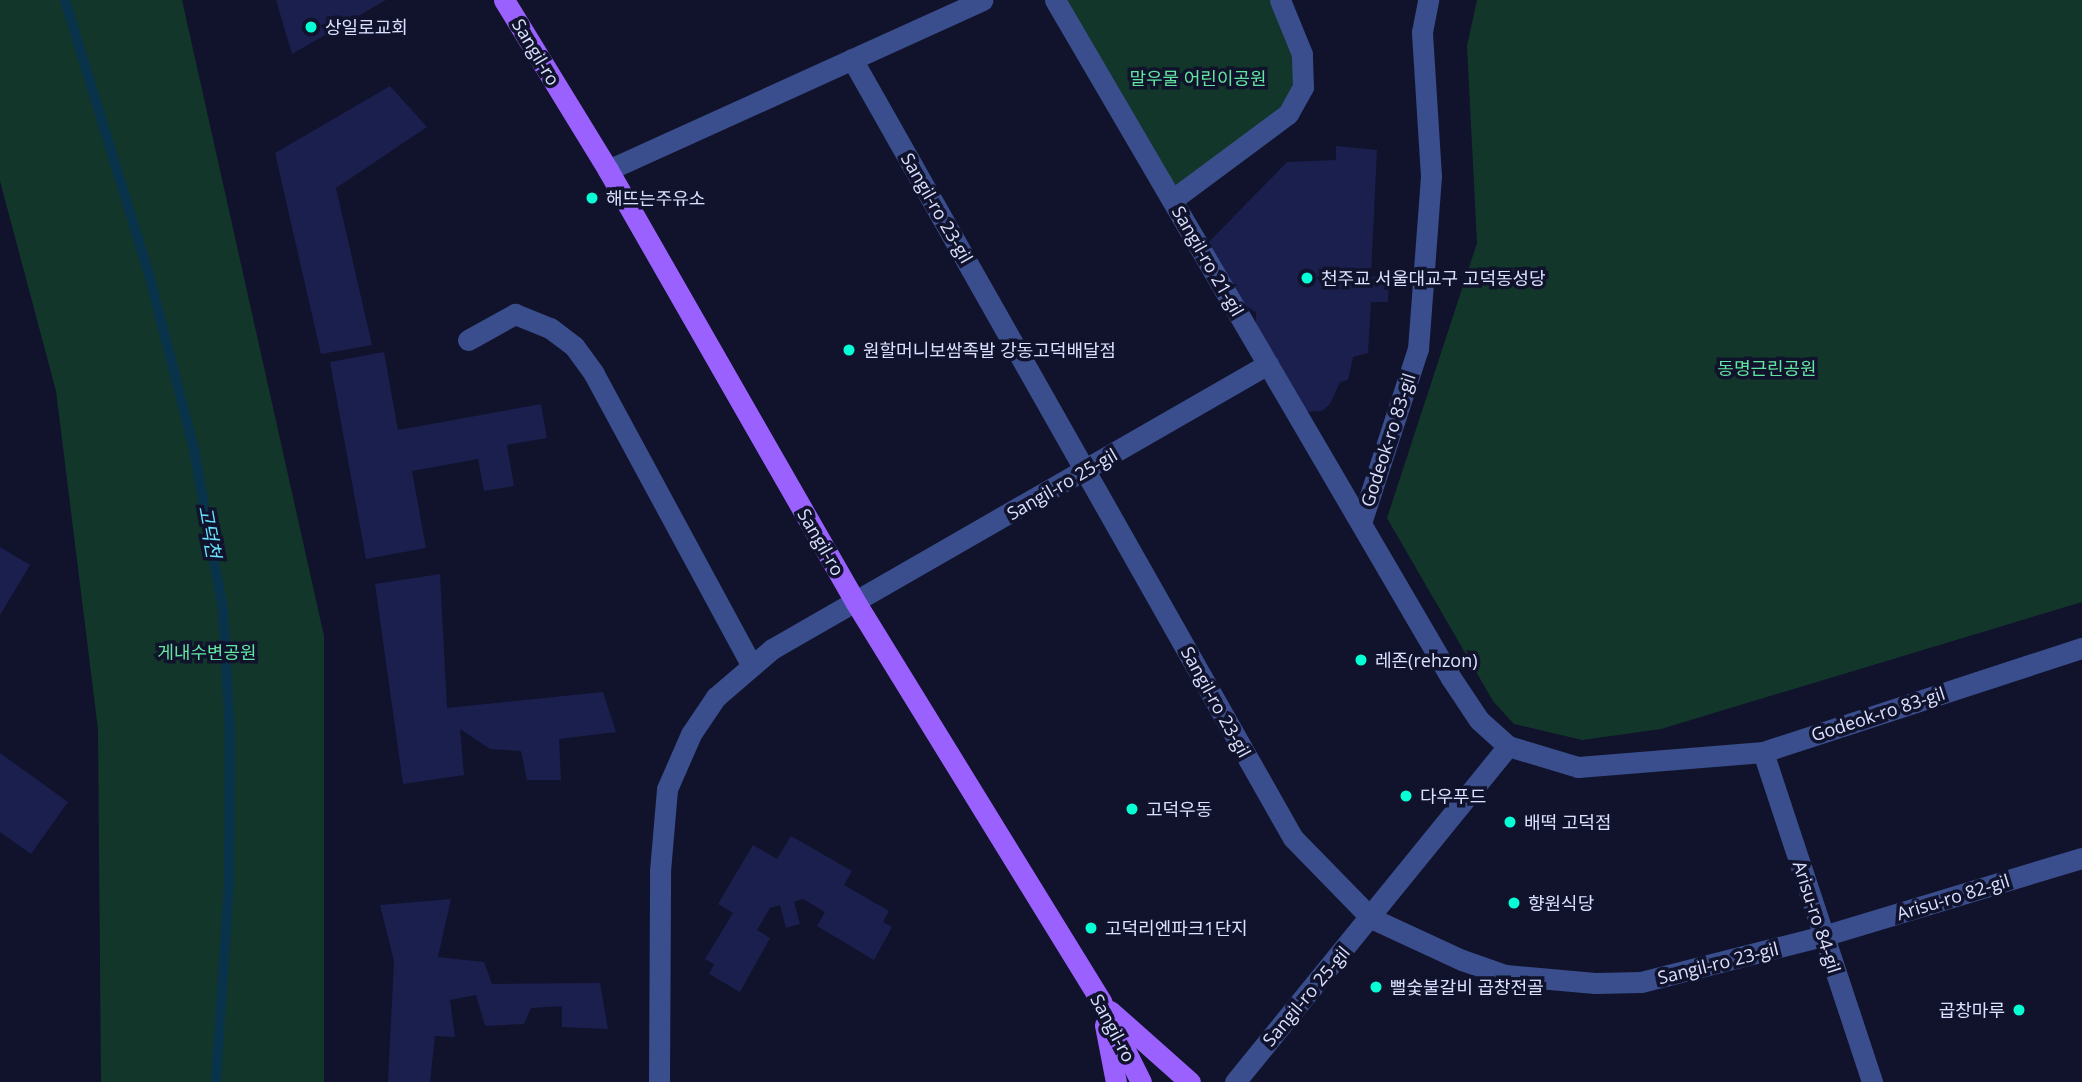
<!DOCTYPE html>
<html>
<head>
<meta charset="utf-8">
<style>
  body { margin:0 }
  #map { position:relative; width:2082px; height:1082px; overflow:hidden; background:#10132b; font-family:"Open Sans","Noto Sans KR",sans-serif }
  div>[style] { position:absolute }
  .green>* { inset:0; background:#13362b }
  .stream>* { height:10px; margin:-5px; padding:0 5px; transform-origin:5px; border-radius:5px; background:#09334b }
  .building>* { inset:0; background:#1b1f4d }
  .minor>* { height:21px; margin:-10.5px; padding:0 10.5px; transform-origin:10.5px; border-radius:10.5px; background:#3a4d8c }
  .major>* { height:21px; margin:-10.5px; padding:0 10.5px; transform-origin:10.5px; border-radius:10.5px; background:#9a61ff }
  .dots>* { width:19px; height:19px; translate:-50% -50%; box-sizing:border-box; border:4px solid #10132b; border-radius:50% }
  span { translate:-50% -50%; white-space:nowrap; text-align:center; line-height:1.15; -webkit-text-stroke:7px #10132b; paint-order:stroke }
  .poi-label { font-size:18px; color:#dae0ff }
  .left { translate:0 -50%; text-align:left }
  .right { translate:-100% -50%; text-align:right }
  .street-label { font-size:18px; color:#dae0ff }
  .park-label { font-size:18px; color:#61e5a0 }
  .water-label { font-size:19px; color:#68e2ff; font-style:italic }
</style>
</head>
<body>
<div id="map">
  <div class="green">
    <i style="clip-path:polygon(0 0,182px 0,324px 636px,324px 1082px,101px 1082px,98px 729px,56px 391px,0 181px)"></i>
    <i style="clip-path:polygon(1060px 0,1276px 0,1298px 54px,1299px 86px,1285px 111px,1174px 194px)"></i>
    <i style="clip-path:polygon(1477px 0,2082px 0,2082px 602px,1661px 729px,1582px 740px,1514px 724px,1493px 701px,1387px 518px,1477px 243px,1467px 46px)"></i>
  </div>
  <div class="stream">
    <i style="left:65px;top:0;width:295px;rotate:73deg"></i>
    <i style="left:151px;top:282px;width:173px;rotate:75.6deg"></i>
    <i style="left:194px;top:450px;width:163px;rotate:79.7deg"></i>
    <i style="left:223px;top:610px;width:123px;rotate:86.7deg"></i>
    <i style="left:230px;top:733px;width:151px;rotate:90.4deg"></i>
    <i style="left:229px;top:884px;width:198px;rotate:93.8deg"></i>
  </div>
  <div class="building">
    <i style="clip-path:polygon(276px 0,386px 0,292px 54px)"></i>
    <i style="clip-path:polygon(390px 86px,427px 127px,336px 188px,372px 345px,321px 354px,275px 153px)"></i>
    <i style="clip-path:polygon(1336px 146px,1377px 150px,1371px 277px,1389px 275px,1388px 302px,1371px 302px,1368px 353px,1353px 357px,1348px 380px,1340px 382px,1330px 404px,1322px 411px,1303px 412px,1256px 331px,1256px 312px,1239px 302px,1206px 245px,1287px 162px,1336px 160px)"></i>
    <i style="clip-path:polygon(384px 352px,398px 430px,541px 404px,547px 438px,507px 445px,514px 486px,484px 491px,478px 459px,412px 471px,426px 548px,366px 559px,330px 362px)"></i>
    <i style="clip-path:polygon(0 547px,30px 565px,0 615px)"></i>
    <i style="clip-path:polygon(440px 574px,447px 708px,603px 692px,616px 732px,559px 739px,561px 780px,527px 780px,521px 751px,490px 749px,460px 729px,464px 775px,403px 784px,375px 584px)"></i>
    <i style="clip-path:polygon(0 753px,68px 802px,31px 854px,0 832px)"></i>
    <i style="clip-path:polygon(791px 836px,852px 871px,844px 885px,889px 911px,883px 922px,892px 927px,874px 960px,817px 926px,825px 912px,803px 899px,794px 902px,800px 924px,786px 928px,780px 905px,770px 908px,757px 930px,770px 938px,740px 992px,709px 974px,714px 964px,705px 959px,733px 913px,718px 904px,753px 845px,777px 859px)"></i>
    <i style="clip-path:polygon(451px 899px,438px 957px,484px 962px,492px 984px,600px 983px,608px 1029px,562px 1027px,562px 1006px,531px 1008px,524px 1024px,485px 1026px,476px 995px,450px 1000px,455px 1037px,435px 1036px,430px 1082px,388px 1082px,394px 961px,380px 905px)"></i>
  </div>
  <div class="minor">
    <i style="left:1055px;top:0;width:785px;rotate:59.71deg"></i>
    <i style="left:1451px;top:678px;width:50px;rotate:56.3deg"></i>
    <i style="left:1479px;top:720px;width:39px;rotate:42deg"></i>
    <i style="left:1508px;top:746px;width:73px;rotate:16.7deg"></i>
    <i style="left:1578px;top:767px;width:186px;rotate:-4.6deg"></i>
    <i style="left:1763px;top:752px;width:336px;rotate:-18.1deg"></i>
    <i style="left:852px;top:59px;width:895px;rotate:60.49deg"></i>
    <i style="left:1293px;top:838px;width:112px;rotate:45.7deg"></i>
    <i style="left:1371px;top:918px;width:100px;rotate:24.8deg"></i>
    <i style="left:1462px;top:960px;width:46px;rotate:19.2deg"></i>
    <i style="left:1505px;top:975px;width:90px;rotate:5.1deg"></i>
    <i style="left:1595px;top:983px;width:46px;rotate:-1.2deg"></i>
    <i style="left:1641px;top:982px;width:188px;rotate:-14.2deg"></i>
    <i style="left:1823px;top:936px;width:270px;rotate:-16.8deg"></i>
    <i style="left:608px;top:170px;width:411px;rotate:-24.4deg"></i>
    <i style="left:1172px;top:200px;width:144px;rotate:-36.6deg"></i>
    <i style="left:1288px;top:114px;width:31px;rotate:-61deg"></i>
    <i style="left:1303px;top:87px;width:33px;rotate:-92deg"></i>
    <i style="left:1302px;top:54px;width:58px;rotate:-112.2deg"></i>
    <i style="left:468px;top:340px;width:54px;rotate:-29deg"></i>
    <i style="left:515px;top:314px;width:38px;rotate:22deg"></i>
    <i style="left:550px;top:328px;width:30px;rotate:37deg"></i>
    <i style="left:574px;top:346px;width:34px;rotate:54deg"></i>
    <i style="left:594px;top:374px;width:332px;rotate:61.6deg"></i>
    <i style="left:1361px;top:523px;width:183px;rotate:-71.9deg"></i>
    <i style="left:1418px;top:349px;width:173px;rotate:-85.7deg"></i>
    <i style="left:1431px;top:176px;width:144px;rotate:-93.6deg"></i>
    <i style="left:1422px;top:32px;width:33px;rotate:-79deg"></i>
    <i style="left:1763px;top:752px;width:348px;rotate:71.7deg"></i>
    <i style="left:659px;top:1082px;width:211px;rotate:-89.7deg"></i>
    <i style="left:660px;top:871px;width:82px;rotate:-85.1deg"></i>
    <i style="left:667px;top:789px;width:60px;rotate:-66.4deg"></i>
    <i style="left:691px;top:734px;width:45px;rotate:-56deg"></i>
    <i style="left:716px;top:697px;width:74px;rotate:-40.6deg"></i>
    <i style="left:772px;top:649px;width:572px;rotate:-29.88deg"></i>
    <i style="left:1235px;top:1082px;width:433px;rotate:-50.9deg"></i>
  </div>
  <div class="major">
    <i style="left:504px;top:0;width:199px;rotate:58.5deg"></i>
    <i style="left:608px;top:170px;width:499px;rotate:60.2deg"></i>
    <i style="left:856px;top:603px;width:468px;rotate:58.4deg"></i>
    <i style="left:1101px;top:1002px;width:89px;rotate:63.4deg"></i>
    <i style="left:1110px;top:1011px;width:107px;rotate:41.6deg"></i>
    <i style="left:1105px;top:1025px;width:58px;rotate:79.1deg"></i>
  </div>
  <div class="dots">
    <i style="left:311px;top:27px;background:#06ffd5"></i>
    <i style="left:592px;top:198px;background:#06ffd5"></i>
    <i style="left:1307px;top:278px;background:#06ffd5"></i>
    <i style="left:849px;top:350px;background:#06ffd5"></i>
    <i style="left:1361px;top:660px;background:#06ffd5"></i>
    <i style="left:1406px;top:796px;background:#06ffd5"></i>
    <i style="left:1132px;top:809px;background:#06ffd5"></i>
    <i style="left:1510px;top:822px;background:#06ffd5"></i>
    <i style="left:1514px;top:903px;background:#06ffd5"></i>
    <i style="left:1091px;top:928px;background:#06ffd5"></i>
    <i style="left:1376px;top:987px;background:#06ffd5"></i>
    <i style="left:2019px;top:1010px;background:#06ffd5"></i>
  </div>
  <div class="poi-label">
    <span class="left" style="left:325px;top:27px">상일로교회</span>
    <span class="left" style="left:606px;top:198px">해뜨는주유소</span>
    <span class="left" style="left:1321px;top:278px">천주교 서울대교구 고덕동성당</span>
    <span class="left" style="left:863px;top:350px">원할머니보쌈족발 강동고덕배달점</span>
    <span class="left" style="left:1375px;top:660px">레존(rehzon)</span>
    <span class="left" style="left:1420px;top:796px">다우푸드</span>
    <span class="left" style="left:1146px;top:809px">고덕우동</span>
    <span class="left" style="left:1524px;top:822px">배떡 고덕점</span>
    <span class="left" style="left:1528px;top:903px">향원식당</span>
    <span class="left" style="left:1105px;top:928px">고덕리엔파크1단지</span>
    <span class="left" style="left:1390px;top:987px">뻘숯불갈비 곱창전골</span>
    <span class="right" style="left:2005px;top:1010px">곱창마루</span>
  </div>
  <div class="street-label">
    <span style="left:536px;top:52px;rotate:59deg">Sangil-ro</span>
    <span style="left:937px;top:208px;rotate:60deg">Sangil-ro 23-gil</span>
    <span style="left:1208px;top:261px;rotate:60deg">Sangil-ro 21-gil</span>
    <span style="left:1388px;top:440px;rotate:-72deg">Godeok-ro 83-gil</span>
    <span style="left:1062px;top:484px;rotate:-30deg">Sangil-ro 25-gil</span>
    <span style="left:821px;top:542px;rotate:60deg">Sangil-ro</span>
    <span style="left:1216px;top:702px;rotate:61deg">Sangil-ro 23-gil</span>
    <span style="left:1878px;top:714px;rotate:-18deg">Godeok-ro 83-gil</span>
    <span style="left:1953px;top:897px;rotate:-17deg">Arisu-ro 82-gil</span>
    <span style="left:1817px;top:917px;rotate:72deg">Arisu-ro 84-gil</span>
    <span style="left:1718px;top:963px;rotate:-14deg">Sangil-ro 23-gil</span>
    <span style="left:1306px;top:996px;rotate:-50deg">Sangil-ro 25-gil</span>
    <span style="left:1113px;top:1028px;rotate:62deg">Sangil-ro</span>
  </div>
  <div class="park-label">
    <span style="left:1198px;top:78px">말우물 어린이공원</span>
    <span style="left:1767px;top:368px">동명근린공원</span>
    <span style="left:207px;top:652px">게내수변공원</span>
  </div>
  <div class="water-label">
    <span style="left:209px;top:532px;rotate:80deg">고덕천</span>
  </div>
</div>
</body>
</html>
